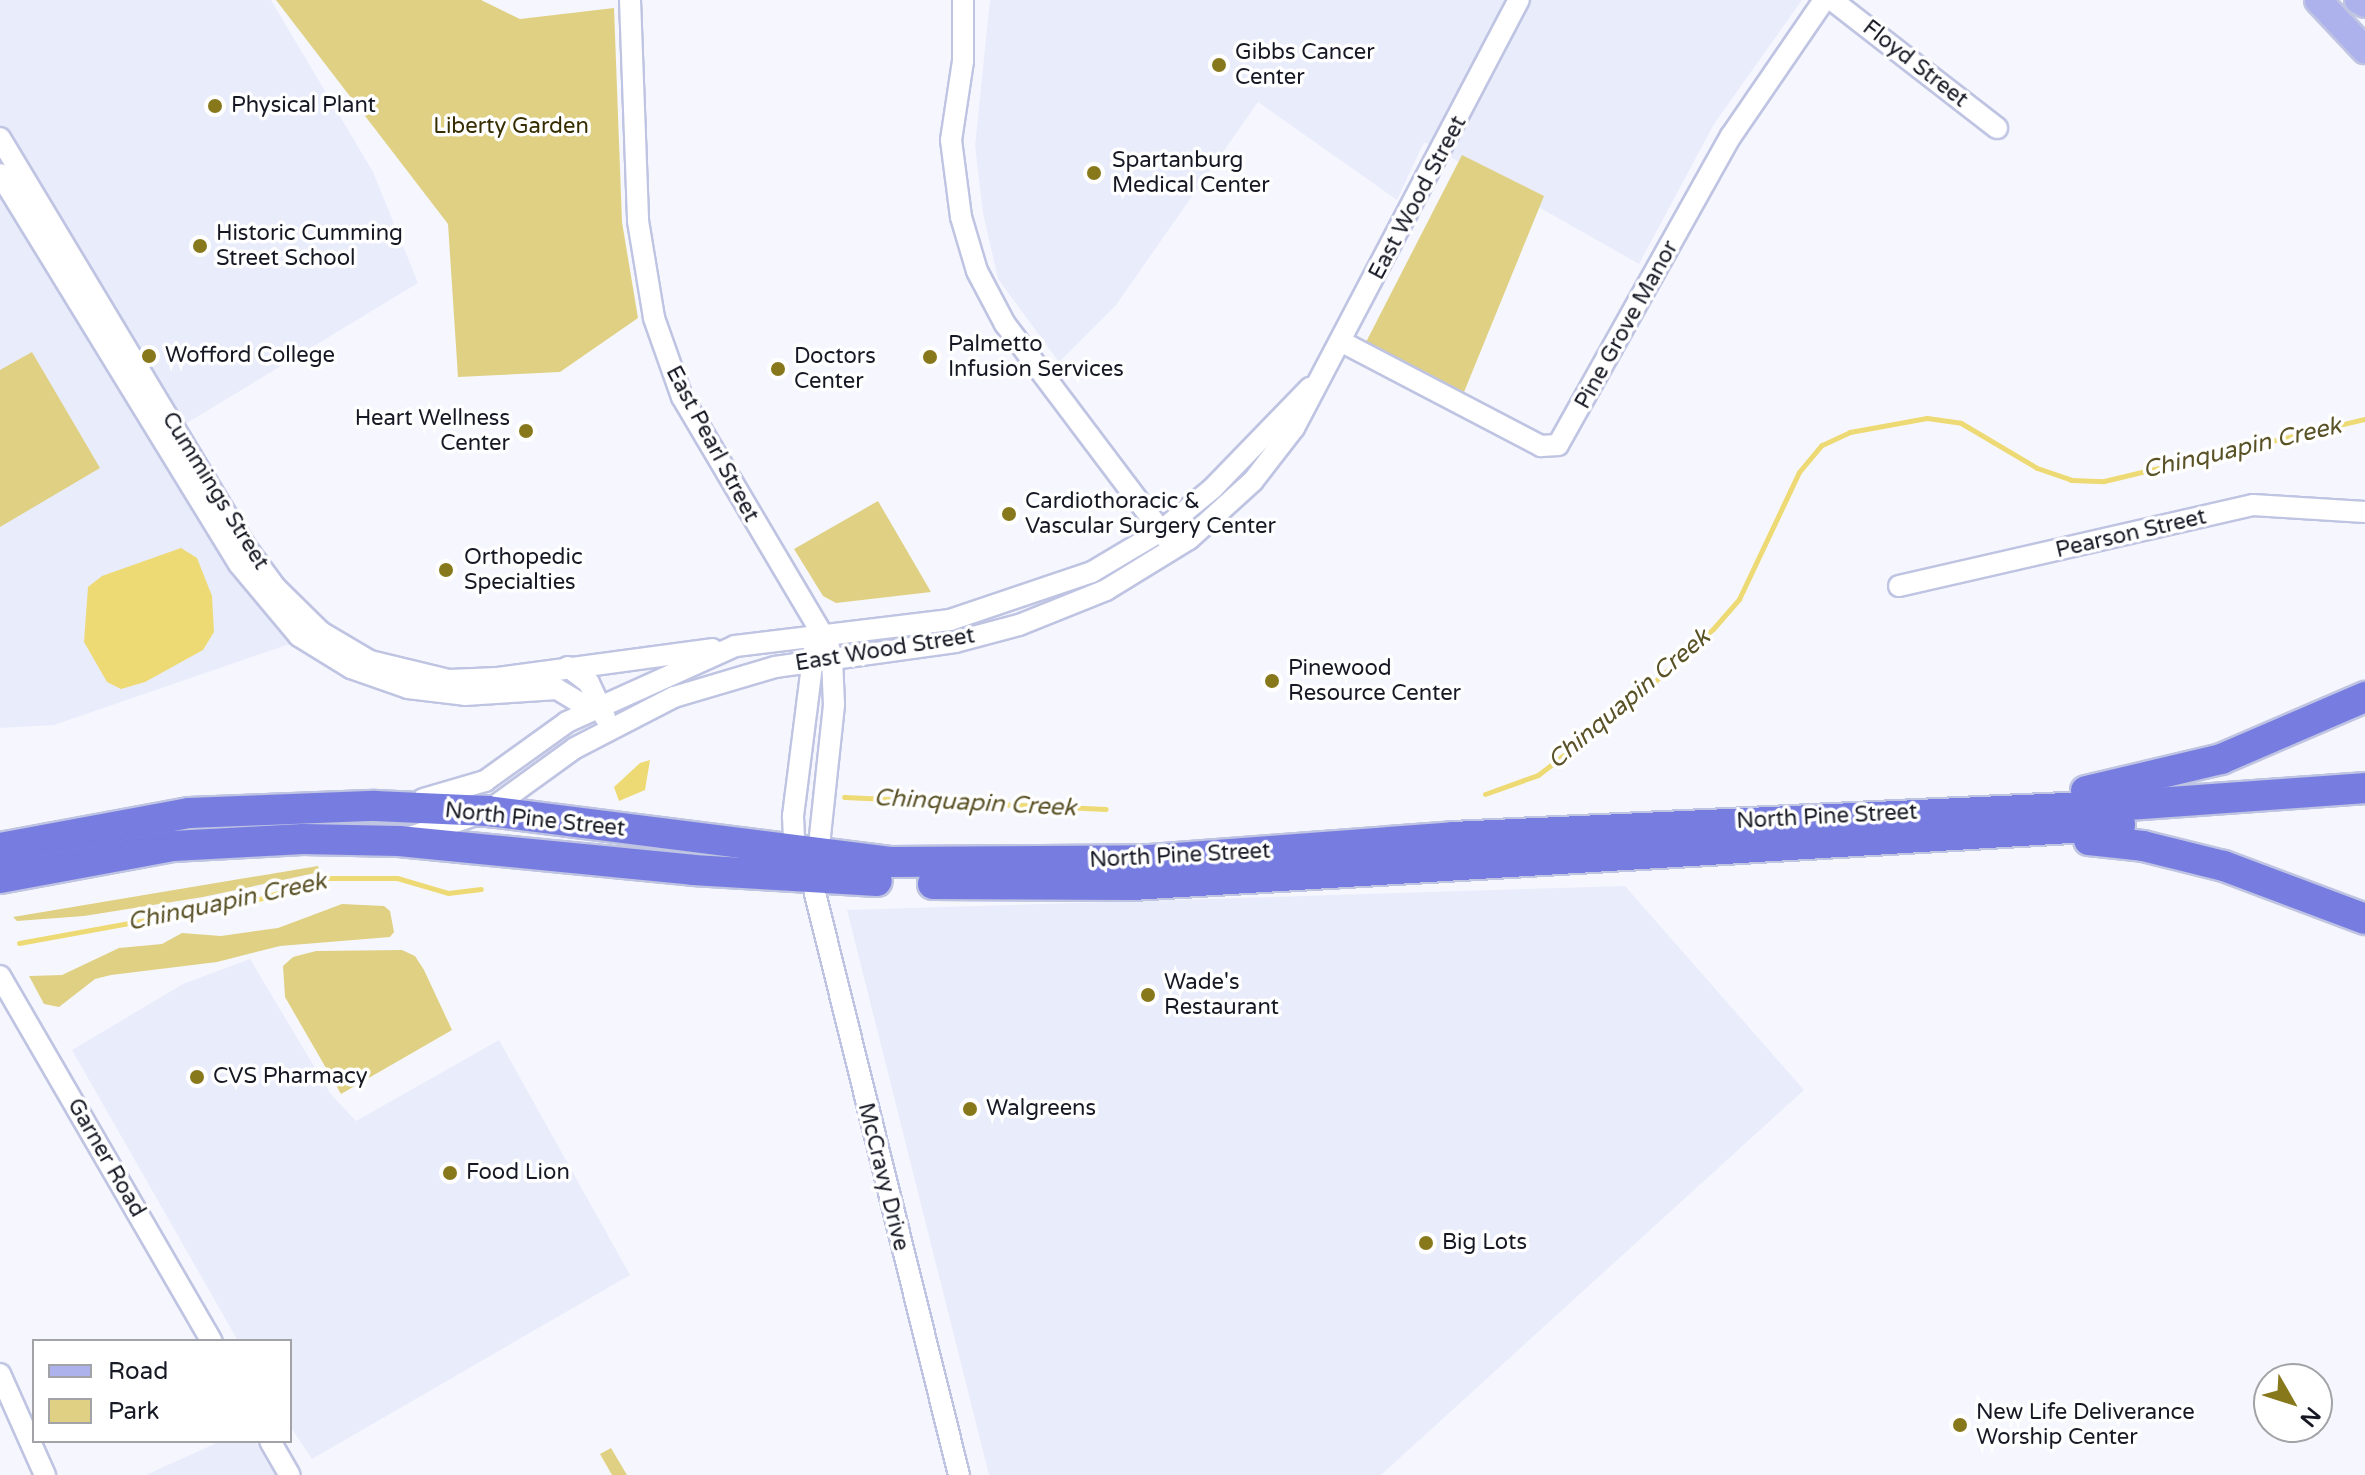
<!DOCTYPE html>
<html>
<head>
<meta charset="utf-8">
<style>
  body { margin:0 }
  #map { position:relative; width:2365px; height:1475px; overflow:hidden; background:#f6f7fe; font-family:"Varela Round",sans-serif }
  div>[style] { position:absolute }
  .built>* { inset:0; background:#e9ecfb }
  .green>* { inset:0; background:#dfd083 }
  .water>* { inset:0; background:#eeda74 }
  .stream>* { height:5px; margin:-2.5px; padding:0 2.5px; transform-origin:2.5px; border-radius:2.5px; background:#eeda74 }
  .roads { filter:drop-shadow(2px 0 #bfc4e2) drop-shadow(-2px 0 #bfc4e2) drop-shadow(0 2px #bfc4e2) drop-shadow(0 -2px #bfc4e2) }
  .minor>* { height:20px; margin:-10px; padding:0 10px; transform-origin:10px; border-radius:10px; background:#fff }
  .major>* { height:26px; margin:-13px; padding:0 13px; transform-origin:13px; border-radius:13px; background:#adb1ec }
  .highway>* { height:30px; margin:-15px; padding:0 15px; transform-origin:15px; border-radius:15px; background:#777de0 }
  .dots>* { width:22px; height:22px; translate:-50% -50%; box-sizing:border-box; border:4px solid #fff; border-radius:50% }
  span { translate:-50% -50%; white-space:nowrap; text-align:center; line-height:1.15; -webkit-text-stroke:7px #fff; paint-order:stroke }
  .poi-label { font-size:22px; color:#161823 }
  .left { translate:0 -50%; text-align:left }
  .right { translate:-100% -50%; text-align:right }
  .street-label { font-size:22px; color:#161823 }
  .park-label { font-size:22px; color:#362e00 }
  .water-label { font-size:24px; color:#5a5227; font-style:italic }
  .legend { position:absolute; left:32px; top:1339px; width:260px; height:104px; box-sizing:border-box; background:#fff; border:2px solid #a2a3a7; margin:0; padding:10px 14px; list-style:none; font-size:24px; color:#161823 }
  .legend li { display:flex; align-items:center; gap:16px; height:40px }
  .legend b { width:40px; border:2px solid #a2a3a7 }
  .north { position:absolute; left:2253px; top:1363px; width:80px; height:80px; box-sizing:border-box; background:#fff; border:2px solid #a2a3a7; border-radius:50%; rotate:129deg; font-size:22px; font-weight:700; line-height:32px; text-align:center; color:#161823 }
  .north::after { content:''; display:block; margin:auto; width:28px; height:36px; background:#88781c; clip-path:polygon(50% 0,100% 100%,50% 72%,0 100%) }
</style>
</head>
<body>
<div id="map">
  <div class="built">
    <i style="clip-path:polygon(0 0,271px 0,373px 172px,418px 283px,177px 429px,304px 639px,54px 725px,0 728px)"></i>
    <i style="clip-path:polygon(990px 0,1802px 0,1714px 124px,1639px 264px,1424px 142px,1397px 200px,1258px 102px,1116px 305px,1059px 362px,998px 279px,983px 213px,975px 146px)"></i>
    <i style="clip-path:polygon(1625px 886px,1804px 1090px,1381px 1475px,989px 1475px,847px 910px)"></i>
    <i style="clip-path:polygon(250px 959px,330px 1093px,356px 1121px,499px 1040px,630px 1275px,312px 1459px,290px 1426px,290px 1341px,238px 1341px,72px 1050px,183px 984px)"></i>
    <i style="clip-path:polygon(221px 1441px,255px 1441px,275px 1475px,146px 1475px)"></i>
  </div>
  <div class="green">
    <i style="clip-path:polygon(276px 0,481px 0,520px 19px,614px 8px,622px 222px,638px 318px,560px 372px,458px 377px,448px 224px)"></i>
    <i style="clip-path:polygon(1462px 155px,1544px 196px,1462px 397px,1365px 344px)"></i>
    <i style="clip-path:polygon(32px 352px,100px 468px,0 527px,0 370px)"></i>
    <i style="clip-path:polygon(878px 501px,931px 592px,836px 603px,823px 596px,794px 549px)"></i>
    <i style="clip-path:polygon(318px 866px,320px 872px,203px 897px,84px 916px,17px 921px,13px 917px)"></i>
    <i style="clip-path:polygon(342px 904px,384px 906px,390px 911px,394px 932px,390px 937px,280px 946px,217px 962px,111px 975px,95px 979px,59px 1007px,44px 1004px,29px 976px,62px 975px,119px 948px,162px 944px,182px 933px,221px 936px,278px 928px)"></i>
    <i style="clip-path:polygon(402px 950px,415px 956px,424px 970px,452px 1030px,341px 1094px,285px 997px,283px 966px,293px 957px,316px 951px)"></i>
    <i style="clip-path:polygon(611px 1448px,627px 1475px,612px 1475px,600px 1454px)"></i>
  </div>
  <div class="water">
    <i style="clip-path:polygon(181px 548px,197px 558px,212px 596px,214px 632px,203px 650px,145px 682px,121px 689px,107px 682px,84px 642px,88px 587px,102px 576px)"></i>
    <i style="clip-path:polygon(650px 760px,645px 790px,619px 801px,614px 787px,640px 763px)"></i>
  </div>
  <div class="stream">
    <i style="left:1485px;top:794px;width:56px;rotate:-19.7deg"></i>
    <i style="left:1538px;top:775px;width:118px;rotate:-37.7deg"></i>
    <i style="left:1631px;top:703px;width:110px;rotate:-42.1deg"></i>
    <i style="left:1713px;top:629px;width:40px;rotate:-49deg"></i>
    <i style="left:1739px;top:599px;width:140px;rotate:-64.7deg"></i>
    <i style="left:1799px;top:472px;width:35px;rotate:-50deg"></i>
    <i style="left:1822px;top:445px;width:31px;rotate:-25deg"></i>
    <i style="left:1850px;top:432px;width:78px;rotate:-10.3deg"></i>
    <i style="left:1927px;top:418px;width:34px;rotate:8deg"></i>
    <i style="left:1961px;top:423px;width:88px;rotate:30.6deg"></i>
    <i style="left:2037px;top:468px;width:36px;rotate:19deg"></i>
    <i style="left:2071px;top:480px;width:33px;rotate:2deg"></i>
    <i style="left:2104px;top:481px;width:268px;rotate:-13.4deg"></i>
    <i style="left:844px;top:797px;width:262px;rotate:2.6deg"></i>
    <i style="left:19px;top:943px;width:241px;rotate:-10.3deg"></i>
    <i style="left:256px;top:900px;width:71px;rotate:-18.2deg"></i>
    <i style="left:323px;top:878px;width:74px"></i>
    <i style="left:397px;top:878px;width:53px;rotate:16.4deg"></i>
    <i style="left:448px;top:893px;width:33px;rotate:-7deg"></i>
  </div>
  <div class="roads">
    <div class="minor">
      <i style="left:630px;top:0;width:221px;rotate:87.9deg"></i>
      <i style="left:638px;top:221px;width:98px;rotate:80.6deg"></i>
      <i style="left:654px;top:318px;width:84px;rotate:70.5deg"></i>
      <i style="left:682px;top:397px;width:287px;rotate:59.4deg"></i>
      <i style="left:828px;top:644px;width:15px;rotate:74deg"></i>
      <i style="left:832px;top:658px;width:47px;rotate:87.6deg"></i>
      <i style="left:834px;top:705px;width:159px;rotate:96.1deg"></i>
      <i style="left:963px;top:0;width:61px;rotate:90deg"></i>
      <i style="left:963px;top:61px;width:80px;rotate:98.6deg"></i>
      <i style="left:951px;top:140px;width:78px;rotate:82.6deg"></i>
      <i style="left:961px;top:217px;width:56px;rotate:73.5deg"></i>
      <i style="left:977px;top:271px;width:60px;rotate:62.2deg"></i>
      <i style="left:1005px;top:324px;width:269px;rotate:53deg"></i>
      <i style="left:1832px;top:0;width:209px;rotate:37.8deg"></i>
      <i style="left:0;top:138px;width:476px;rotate:59deg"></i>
      <i style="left:245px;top:546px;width:52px;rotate:53.6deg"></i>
      <i style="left:276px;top:588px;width:63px;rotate:44.4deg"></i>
      <i style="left:321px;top:632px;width:57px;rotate:30.6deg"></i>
      <i style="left:370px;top:661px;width:81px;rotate:13.5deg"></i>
      <i style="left:449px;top:680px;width:49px;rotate:-2.3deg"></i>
      <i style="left:498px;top:678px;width:216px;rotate:-7.7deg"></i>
      <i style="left:0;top:174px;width:457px;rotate:58.5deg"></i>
      <i style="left:239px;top:564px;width:94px;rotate:50.2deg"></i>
      <i style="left:299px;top:636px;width:61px;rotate:31.6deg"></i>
      <i style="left:351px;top:668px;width:60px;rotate:19.3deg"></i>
      <i style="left:408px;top:688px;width:57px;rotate:7deg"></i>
      <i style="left:465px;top:695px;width:92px;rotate:-3.7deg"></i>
      <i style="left:557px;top:689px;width:41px;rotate:31deg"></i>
      <i style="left:1342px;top:342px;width:225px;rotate:27.6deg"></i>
      <i style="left:1541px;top:446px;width:17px;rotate:-3deg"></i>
      <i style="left:1558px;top:445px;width:354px;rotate:-60.8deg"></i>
      <i style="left:1731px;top:136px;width:165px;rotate:-55.6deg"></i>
      <i style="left:1899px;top:586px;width:363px;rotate:-12.9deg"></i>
      <i style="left:2253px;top:505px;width:112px;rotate:3.6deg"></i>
      <i style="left:568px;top:667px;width:26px;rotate:37deg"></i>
      <i style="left:589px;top:683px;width:38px;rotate:65deg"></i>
      <i style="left:423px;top:799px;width:65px;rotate:-16.2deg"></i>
      <i style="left:485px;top:781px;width:101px;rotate:-35.7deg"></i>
      <i style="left:567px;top:722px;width:184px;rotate:-24.3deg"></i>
      <i style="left:735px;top:646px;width:217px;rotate:-6.9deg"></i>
      <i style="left:950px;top:620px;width:150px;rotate:-18.7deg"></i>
      <i style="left:1092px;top:572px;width:80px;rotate:-30.7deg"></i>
      <i style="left:1161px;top:531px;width:66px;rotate:-39.5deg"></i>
      <i style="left:1212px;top:489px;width:141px;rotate:-45.9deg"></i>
      <i style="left:410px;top:837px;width:82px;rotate:-18.4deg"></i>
      <i style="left:488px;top:811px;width:107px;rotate:-35.9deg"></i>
      <i style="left:575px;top:748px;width:111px;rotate:-27.3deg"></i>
      <i style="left:674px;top:697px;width:105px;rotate:-16.5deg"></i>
      <i style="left:775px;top:667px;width:182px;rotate:-7.9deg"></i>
      <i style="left:955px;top:642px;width:66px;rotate:-14.9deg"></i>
      <i style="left:1019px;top:625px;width:94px;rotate:-21.9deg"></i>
      <i style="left:1106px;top:590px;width:97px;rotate:-31.6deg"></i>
      <i style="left:1189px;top:539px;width:86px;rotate:-42.2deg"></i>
      <i style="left:1253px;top:481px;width:67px;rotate:-52.3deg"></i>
      <i style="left:1294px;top:428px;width:484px;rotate:-62.3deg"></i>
      <i style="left:795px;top:859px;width:43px;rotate:-92.7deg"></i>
      <i style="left:793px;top:816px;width:168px;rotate:-82.8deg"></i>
      <i style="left:811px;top:877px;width:616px;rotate:76.1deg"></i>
      <i style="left:0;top:976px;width:422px;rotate:59.9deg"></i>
      <i style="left:0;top:1374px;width:111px;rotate:66deg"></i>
      <i style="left:270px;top:1441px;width:39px;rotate:60deg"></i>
    </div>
    <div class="major">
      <i style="left:2318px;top:0;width:69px;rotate:46.8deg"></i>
      <i style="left:2358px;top:0;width:8px;rotate:30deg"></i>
    </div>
    <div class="highway">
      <i style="left:2086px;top:791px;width:139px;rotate:-13.3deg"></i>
      <i style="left:2221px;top:759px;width:157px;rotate:-23.3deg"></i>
      <i style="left:2089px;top:840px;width:54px;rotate:6.3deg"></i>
      <i style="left:2143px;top:846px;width:83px;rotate:13.9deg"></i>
      <i style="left:2224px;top:866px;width:151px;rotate:20.6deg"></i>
      <i style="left:0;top:848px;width:192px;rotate:-10.5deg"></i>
      <i style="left:189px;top:813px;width:186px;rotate:-2.2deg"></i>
      <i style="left:375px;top:806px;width:113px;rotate:2.5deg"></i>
      <i style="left:488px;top:811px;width:405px;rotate:7.2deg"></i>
      <i style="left:890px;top:862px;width:260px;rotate:-0.4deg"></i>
      <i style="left:1150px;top:860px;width:304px;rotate:-4.3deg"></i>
      <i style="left:1453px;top:837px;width:677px;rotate:-2.71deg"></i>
      <i style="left:2129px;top:805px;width:237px;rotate:-4.1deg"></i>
      <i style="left:0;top:878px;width:176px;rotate:-10.5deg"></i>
      <i style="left:173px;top:846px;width:130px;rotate:-3.1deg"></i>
      <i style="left:303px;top:839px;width:96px;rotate:1.2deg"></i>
      <i style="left:399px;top:841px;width:295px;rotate:5.6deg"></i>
      <i style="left:693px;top:870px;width:184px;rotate:3.4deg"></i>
      <i style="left:933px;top:884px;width:199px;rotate:0.3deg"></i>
      <i style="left:1132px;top:885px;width:990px;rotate:-3.48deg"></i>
    </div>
  </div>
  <div class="dots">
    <i style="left:1219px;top:65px;background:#88781c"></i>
    <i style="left:215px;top:106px;background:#88781c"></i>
    <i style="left:1094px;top:173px;background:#88781c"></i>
    <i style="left:200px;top:246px;background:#88781c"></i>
    <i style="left:149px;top:356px;background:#88781c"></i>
    <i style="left:930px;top:357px;background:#88781c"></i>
    <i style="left:778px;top:369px;background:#88781c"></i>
    <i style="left:526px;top:431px;background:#88781c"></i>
    <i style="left:1009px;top:514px;background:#88781c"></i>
    <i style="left:446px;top:570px;background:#88781c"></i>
    <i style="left:1272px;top:681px;background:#88781c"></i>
    <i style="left:1148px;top:995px;background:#88781c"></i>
    <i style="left:197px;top:1077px;background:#88781c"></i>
    <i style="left:970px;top:1109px;background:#88781c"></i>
    <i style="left:450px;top:1173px;background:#88781c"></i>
    <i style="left:1426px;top:1243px;background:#88781c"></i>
    <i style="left:1960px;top:1425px;background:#88781c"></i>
  </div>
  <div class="poi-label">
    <span class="left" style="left:1235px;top:65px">Gibbs Cancer<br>Center</span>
    <span class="left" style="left:231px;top:106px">Physical Plant</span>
    <span class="left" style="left:1112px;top:173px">Spartanburg<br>Medical Center</span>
    <span class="left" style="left:216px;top:246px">Historic Cumming<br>Street School</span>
    <span class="left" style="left:948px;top:357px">Palmetto<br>Infusion Services</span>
    <span class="left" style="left:165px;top:356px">Wofford College</span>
    <span class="left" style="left:794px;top:369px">Doctors<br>Center</span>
    <span class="right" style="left:510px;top:431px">Heart Wellness<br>Center</span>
    <span class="left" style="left:1025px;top:514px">Cardiothoracic &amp;<br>Vascular Surgery Center</span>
    <span class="left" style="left:464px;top:570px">Orthopedic<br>Specialties</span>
    <span class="left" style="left:1288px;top:681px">Pinewood<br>Resource Center</span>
    <span class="left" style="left:1164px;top:995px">Wade's<br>Restaurant</span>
    <span class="left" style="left:213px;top:1077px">CVS Pharmacy</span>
    <span class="left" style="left:986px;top:1109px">Walgreens</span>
    <span class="left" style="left:466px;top:1173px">Food Lion</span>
    <span class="left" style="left:1442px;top:1243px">Big Lots</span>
    <span class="left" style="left:1976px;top:1425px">New Life Deliverance<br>Worship Center</span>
  </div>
  <div class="street-label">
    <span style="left:1915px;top:64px;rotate:38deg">Floyd Street</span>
    <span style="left:1418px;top:198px;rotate:-62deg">East Wood Street</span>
    <span style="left:1627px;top:325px;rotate:-61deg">Pine Grove Manor</span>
    <span style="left:712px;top:444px;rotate:62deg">East Pearl Street</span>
    <span style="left:215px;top:491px;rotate:58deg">Cummings Street</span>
    <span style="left:2131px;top:534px;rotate:-13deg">Pearson Street</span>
    <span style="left:885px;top:650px;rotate:-9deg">East Wood Street</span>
    <span style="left:1827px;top:817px;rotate:-3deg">North Pine Street</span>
    <span style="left:535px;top:820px;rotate:6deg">North Pine Street</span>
    <span style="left:1180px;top:856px;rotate:-3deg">North Pine Street</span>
    <span style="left:106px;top:1158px;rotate:60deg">Garner Road</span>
    <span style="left:883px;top:1177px;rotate:76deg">McCravy Drive</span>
  </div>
  <div class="park-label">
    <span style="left:511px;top:127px">Liberty Garden</span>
  </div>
  <div class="water-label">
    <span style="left:2242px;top:448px;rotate:-13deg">Chinquapin Creek</span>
    <span style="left:1629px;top:699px;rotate:-40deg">Chinquapin Creek</span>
    <span style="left:975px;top:803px;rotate:3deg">Chinquapin Creek</span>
    <span style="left:227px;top:902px;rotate:-12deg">Chinquapin Creek</span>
  </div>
  <ul class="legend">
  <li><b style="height:10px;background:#adb1ec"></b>Road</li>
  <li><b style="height:22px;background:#dfd083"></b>Park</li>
  </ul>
  <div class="north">N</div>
</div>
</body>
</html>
